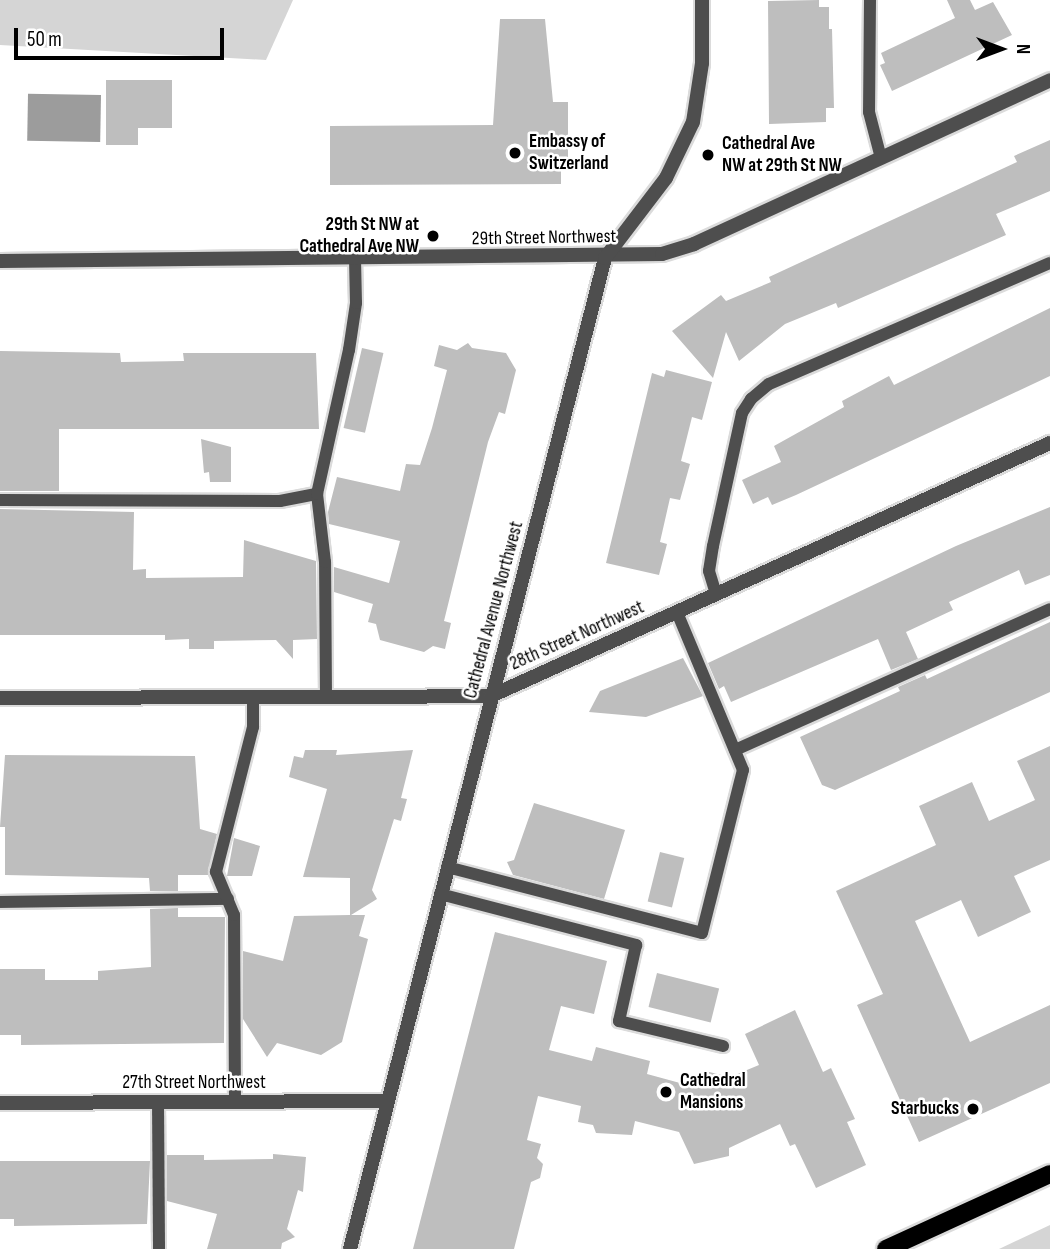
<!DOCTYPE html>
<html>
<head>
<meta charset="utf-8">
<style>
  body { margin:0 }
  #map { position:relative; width:1050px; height:1249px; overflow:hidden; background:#fff; font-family:"Sofia Sans Condensed",sans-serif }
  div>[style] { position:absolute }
  .green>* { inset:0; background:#d5d5d5 }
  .water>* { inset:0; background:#9c9c9c; transform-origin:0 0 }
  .building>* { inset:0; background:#bebebe; transform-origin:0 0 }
  .roads { filter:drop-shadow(2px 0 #dbdbdb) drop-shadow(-2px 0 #dbdbdb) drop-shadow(0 2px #dbdbdb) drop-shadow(0 -2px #dbdbdb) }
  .service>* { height:12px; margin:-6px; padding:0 6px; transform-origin:6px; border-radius:6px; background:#4e4e4e }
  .minor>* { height:14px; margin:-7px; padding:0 7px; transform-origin:7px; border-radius:7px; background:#4e4e4e }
  .primary>* { height:18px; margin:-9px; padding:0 9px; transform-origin:9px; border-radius:9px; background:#000 }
  .dots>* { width:19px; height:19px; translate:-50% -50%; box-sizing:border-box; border:4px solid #fff; border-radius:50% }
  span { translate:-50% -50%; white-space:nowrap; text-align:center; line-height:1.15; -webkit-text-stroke:5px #fff; paint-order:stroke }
  .poi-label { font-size:19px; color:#000; font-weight:700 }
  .left { translate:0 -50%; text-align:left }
  .right { translate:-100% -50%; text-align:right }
  .street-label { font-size:19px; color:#000 }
  .north { position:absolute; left:966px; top:14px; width:70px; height:70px; -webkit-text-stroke:5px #fff; paint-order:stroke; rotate:90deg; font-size:19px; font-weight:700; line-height:28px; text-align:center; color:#000 }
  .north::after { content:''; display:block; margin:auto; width:24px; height:32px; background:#000; clip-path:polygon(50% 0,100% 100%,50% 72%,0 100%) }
  .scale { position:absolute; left:14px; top:28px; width:210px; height:32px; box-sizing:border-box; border:4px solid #000; border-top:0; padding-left:9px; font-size:21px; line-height:24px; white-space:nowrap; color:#000; -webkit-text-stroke:5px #fff; paint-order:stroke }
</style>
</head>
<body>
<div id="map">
  <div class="green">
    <i style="clip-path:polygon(0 0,293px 0,266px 60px,0 45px)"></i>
    <i style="clip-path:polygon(1050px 1225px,1050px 1249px,999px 1249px)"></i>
  </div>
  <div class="water">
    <i style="left:101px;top:95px;width:47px;height:73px;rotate:91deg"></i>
  </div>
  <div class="building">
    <i style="clip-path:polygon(819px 0,819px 7px,829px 7px,829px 29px,832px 29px,834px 108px,826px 108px,826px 122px,769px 124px,768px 1px)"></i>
    <i style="clip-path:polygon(947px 0,970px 0,975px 10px,993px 2px,1012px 35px,892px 91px,880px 65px,885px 63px,881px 53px,955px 18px)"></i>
    <i style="clip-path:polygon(500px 19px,545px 19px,553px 102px,568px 102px,568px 162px,561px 162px,561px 184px,330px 185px,330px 126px,493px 125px)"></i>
    <i style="clip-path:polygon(106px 80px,172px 80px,172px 128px,138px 128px,138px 145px,106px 145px)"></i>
    <i style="clip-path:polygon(1050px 140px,1050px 191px,996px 214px,1006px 235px,838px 308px,836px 303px,785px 324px,739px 361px,726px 332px,713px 378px,672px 331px,721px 295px,726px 301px,771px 282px,769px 277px,1017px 162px,1014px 156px)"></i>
    <i style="clip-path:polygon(1050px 308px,1050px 376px,796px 495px,772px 505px,768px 497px,753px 504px,742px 480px,781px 462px,774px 446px,844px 407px,842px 401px,889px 376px,894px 385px)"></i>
    <i style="clip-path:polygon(468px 343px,472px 348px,506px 353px,516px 370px,505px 414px,499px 412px,488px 442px,444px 621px,451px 623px,445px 649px,433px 646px,424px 652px,380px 640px,376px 624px,368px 622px,373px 604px,334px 592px,334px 567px,389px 583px,400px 541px,329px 524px,328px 512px,337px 477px,400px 491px,406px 464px,420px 465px,432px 428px,447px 370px,434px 366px,439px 345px,457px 350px)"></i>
    <i style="left:362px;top:348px;width:22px;height:82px;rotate:13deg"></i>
    <i style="clip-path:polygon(0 351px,120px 353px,121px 362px,184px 361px,183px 353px,316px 353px,319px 429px,59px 429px,59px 491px,0 491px)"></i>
    <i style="clip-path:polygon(666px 370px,712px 382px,702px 420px,692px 417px,681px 461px,690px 464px,680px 500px,670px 498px,660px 542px,667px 544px,659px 575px,606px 563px,652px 373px,664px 377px)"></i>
    <i style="clip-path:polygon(201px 439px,231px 447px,231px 482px,210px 482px,209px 472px,204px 473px)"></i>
    <i style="clip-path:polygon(1050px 507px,1050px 575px,1025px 585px,1019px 570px,949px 602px,953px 610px,906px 632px,918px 659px,891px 670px,878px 639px,731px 702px,724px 686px,719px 689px,708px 663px,956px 546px)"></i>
    <i style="clip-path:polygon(0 509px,134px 512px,133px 570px,146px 569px,146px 578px,243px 577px,244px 540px,316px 561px,317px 639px,293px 640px,293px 659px,276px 640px,214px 641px,214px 649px,189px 649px,189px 639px,165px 640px,165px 635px,0 635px)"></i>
    <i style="clip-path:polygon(1050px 622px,1050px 692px,835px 790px,822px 785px,800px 737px,900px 691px,898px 687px,925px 675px,927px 679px)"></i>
    <i style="clip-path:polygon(683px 658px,703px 696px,646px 717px,589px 712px,600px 691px)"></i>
    <i style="clip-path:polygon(1050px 746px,1050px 860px,1014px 876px,1031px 912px,978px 937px,961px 900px,915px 921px,970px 1042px,1050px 1005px,1050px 1083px,919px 1142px,857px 1005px,883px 994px,836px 891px,936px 845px,919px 806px,972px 782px,989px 821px,1035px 800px,1017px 761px)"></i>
    <i style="clip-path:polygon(305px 750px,337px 750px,336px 755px,413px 750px,401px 798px,407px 799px,401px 821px,394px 819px,372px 890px,377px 899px,351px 915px,365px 915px,359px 936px,368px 939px,342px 1042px,321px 1055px,277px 1043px,267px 1057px,243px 1019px,243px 951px,283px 961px,294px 916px,350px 915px,350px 878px,303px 877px,327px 789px,289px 777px,294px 756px,303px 758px)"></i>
    <i style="clip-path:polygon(5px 755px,195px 756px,200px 829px,217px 834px,208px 875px,178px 875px,178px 891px,150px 891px,149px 878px,5px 875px,5px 827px,0 827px)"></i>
    <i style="clip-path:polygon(534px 803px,625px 830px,604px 899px,513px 875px,507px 862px,514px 860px)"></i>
    <i style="clip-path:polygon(234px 838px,260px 846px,252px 876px,227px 876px)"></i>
    <i style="left:660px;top:852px;width:25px;height:51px;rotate:14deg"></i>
    <i style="clip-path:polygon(178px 908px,178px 917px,225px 917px,224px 1043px,21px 1045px,21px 1035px,0 1035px,0 969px,45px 969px,45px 980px,98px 980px,98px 971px,151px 967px,150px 909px)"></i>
    <i style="clip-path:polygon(495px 932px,607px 961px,594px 1014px,561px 1006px,549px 1050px,592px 1061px,596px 1047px,650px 1061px,647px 1074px,680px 1083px,705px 1071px,730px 1077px,759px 1065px,745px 1034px,795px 1010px,823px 1072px,831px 1068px,855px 1119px,847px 1122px,866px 1165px,816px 1188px,795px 1144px,790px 1146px,780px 1124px,729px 1148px,729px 1156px,694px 1164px,679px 1132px,635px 1121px,632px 1135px,596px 1133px,593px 1125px,578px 1122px,581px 1106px,538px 1096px,527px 1140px,541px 1144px,537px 1158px,543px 1164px,540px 1178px,531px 1182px,514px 1249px,413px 1249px)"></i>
    <i style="left:657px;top:973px;width:64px;height:35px;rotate:14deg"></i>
    <i style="clip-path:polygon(273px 1154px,306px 1157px,303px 1192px,298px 1190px,287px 1229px,295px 1237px,282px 1243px,281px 1249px,207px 1249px,217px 1214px,167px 1201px,167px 1155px,204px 1155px,204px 1160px,273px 1159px)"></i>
    <i style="clip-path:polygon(0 1161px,150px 1161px,147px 1224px,14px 1226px,14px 1219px,0 1219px)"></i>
  </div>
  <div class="roads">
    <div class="service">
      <i style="left:870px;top:0;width:112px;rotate:90.5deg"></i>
      <i style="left:869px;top:112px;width:48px;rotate:75.4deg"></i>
      <i style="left:0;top:500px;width:280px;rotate:0.2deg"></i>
      <i style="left:280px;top:501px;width:38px;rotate:-11deg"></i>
      <i style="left:716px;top:594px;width:24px;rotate:-107deg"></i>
      <i style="left:709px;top:571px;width:25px;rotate:-81deg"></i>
      <i style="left:713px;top:546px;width:136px;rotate:-77.7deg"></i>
      <i style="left:742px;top:413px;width:17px;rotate:-57deg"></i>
      <i style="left:751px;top:399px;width:23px;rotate:-40deg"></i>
      <i style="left:769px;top:384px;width:306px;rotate:-23.3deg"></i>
      <i style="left:326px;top:697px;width:135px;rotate:-90.4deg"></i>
      <i style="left:325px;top:562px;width:68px;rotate:-96.7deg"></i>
      <i style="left:317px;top:494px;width:148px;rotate:-77.5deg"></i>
      <i style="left:349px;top:350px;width:48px;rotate:-81.5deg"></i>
      <i style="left:356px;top:303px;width:44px;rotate:-91.3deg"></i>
      <i style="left:735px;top:750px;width:345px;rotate:-24.1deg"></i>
      <i style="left:447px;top:867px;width:263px;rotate:14.5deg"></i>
      <i style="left:702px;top:933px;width:168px;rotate:-75.9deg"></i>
      <i style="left:743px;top:770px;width:171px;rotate:-112.7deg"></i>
      <i style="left:440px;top:894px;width:203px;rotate:14.6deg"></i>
      <i style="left:636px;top:945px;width:78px;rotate:102.6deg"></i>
      <i style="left:619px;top:1021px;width:107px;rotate:13.5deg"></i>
      <i style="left:0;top:902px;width:228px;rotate:-0.8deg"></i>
      <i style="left:158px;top:1102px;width:147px;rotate:89.6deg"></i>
      <i style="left:235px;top:1102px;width:187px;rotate:-90.3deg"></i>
      <i style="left:234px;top:915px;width:47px;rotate:-112.7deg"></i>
      <i style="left:216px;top:872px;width:150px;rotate:-75.7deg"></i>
      <i style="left:253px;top:727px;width:30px;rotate:-90deg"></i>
    </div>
    <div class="minor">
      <i style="left:0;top:261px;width:662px;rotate:-0.61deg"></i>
      <i style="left:662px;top:254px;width:34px;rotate:-17deg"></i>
      <i style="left:694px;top:244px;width:392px;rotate:-24.7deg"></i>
      <i style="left:0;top:698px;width:491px;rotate:-0.2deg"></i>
      <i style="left:491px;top:696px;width:614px;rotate:-24.35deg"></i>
      <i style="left:0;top:1103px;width:387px;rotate:-0.3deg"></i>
      <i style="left:350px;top:1249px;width:1023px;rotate:-75.57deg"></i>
      <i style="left:605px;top:258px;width:101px;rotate:-52.7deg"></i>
      <i style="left:666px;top:178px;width:62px;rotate:-64.3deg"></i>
      <i style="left:693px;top:122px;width:60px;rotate:-81.3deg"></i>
      <i style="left:702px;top:63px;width:63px;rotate:-90deg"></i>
    </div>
    <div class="primary">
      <i style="left:886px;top:1249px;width:180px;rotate:-24.6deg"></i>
    </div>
  </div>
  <div class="dots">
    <i style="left:515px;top:153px;background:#000"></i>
    <i style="left:708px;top:155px;background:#000"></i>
    <i style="left:433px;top:236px;background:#000"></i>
    <i style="left:666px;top:1092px;background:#000"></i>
    <i style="left:973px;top:1109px;background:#000"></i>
  </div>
  <div class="poi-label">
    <span class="left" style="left:529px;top:153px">Embassy of<br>Switzerland</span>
    <span class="left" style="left:722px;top:155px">Cathedral Ave<br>NW at 29th St NW</span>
    <span class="right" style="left:419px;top:236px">29th St NW at<br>Cathedral Ave NW</span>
    <span class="left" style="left:680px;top:1092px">Cathedral<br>Mansions</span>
    <span class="right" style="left:959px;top:1109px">Starbucks</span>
  </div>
  <div class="street-label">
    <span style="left:544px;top:238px;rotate:-1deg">29th Street Northwest</span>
    <span style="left:494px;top:610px;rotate:-75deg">Cathedral Avenue Northwest</span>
    <span style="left:577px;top:636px;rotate:-24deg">28th Street Northwest</span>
    <span style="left:194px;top:1083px">27th Street Northwest</span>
  </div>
  <div class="north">N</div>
  <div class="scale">50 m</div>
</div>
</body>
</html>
